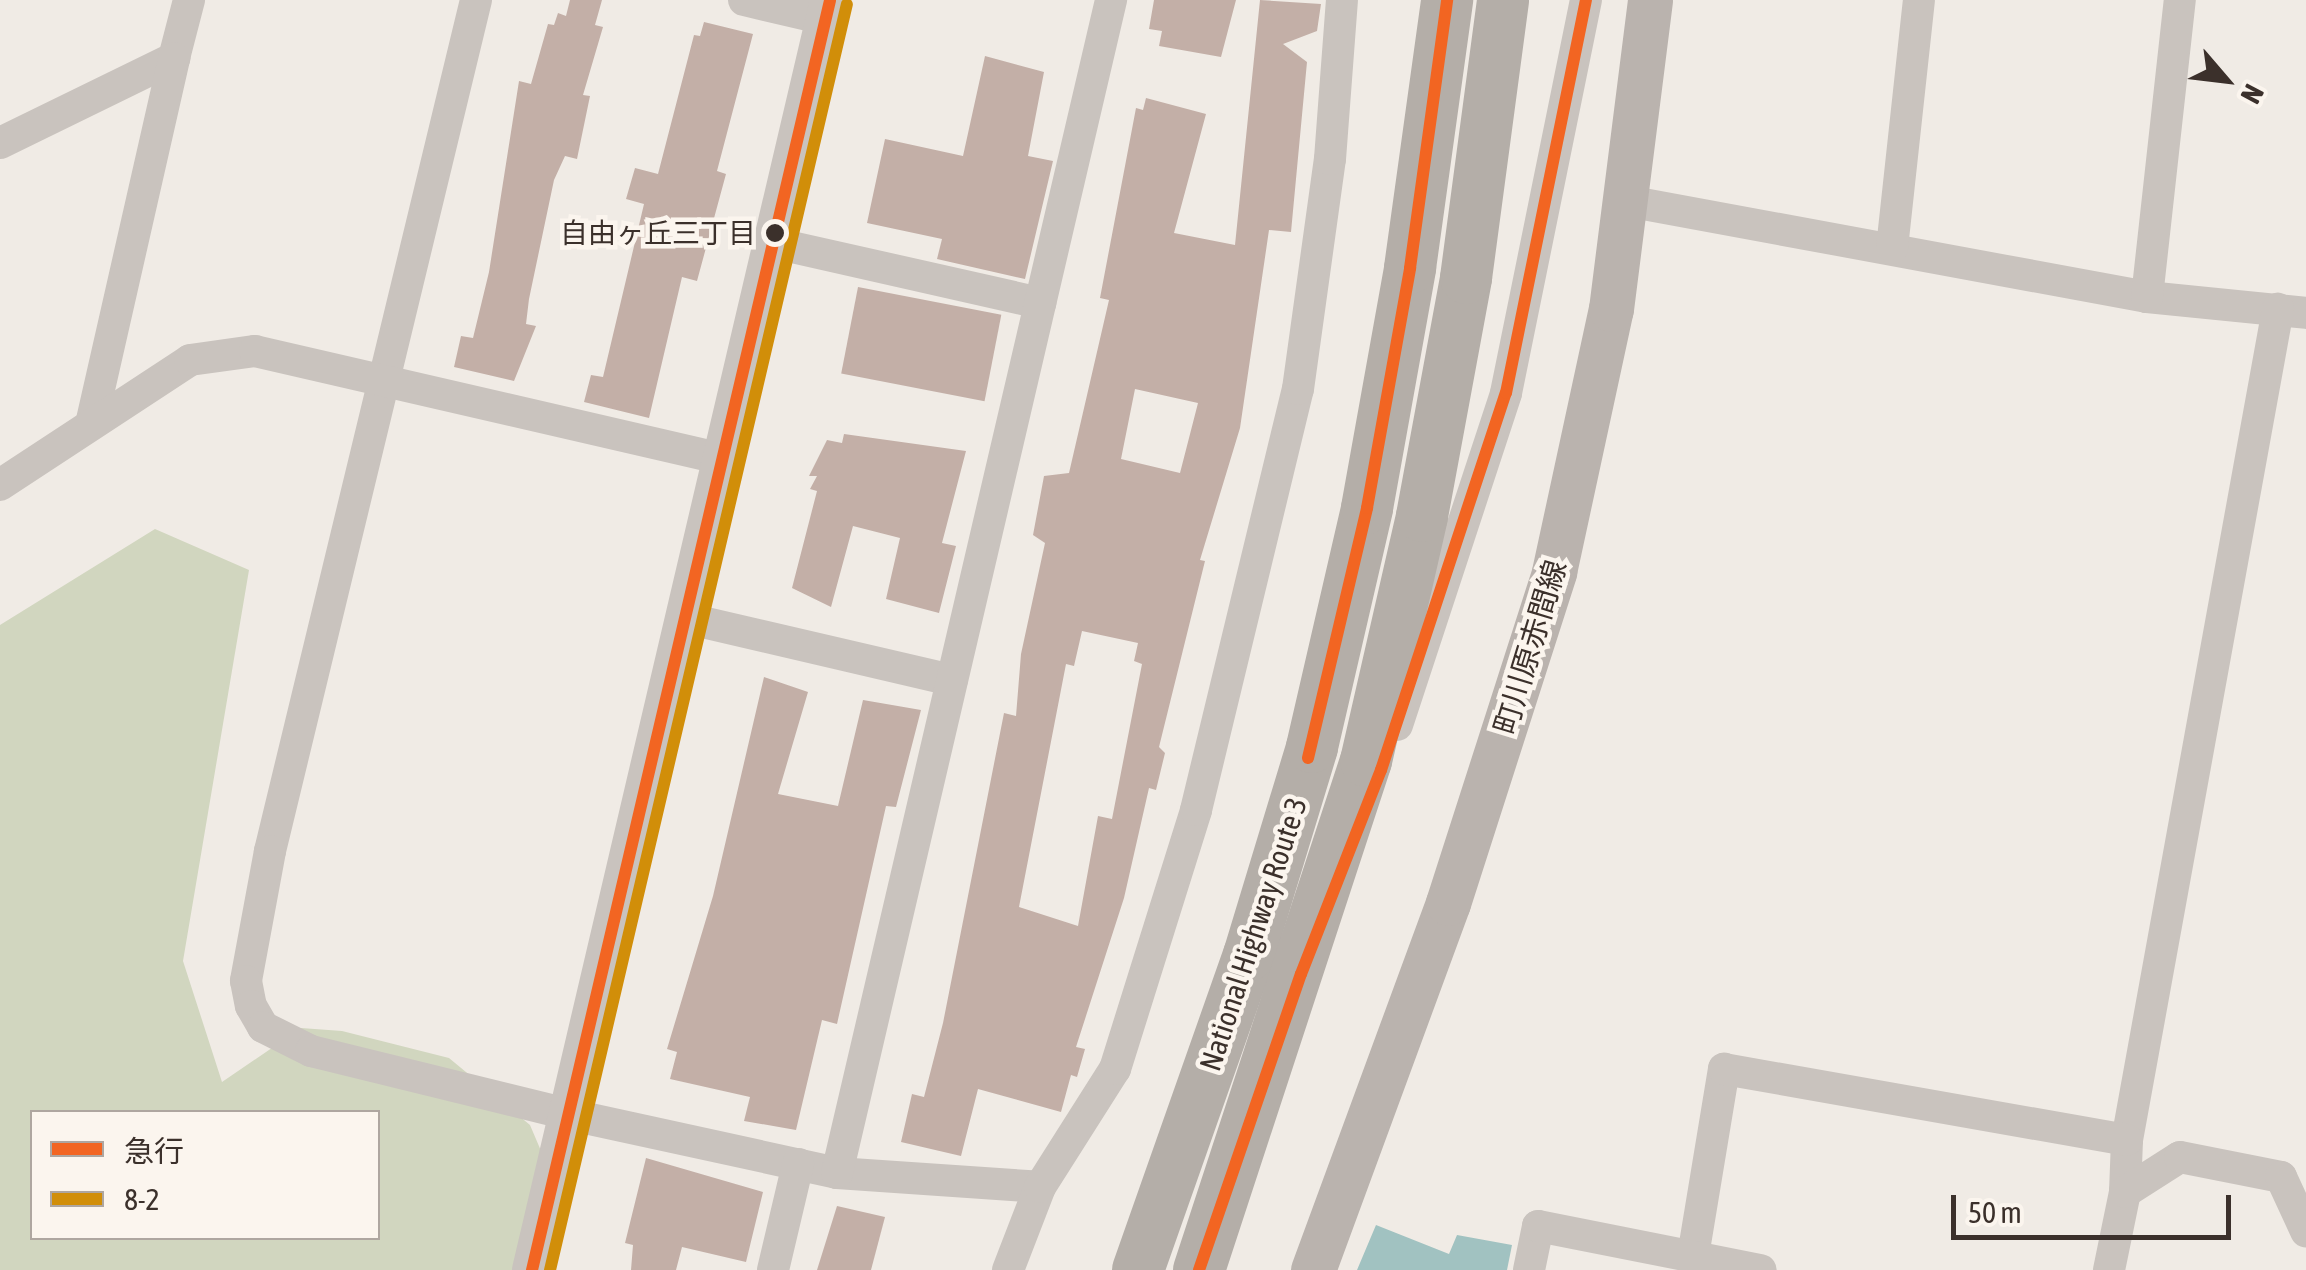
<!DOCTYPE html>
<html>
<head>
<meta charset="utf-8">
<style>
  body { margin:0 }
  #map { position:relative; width:2306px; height:1270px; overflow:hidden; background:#f0ebe5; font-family:"Asap Condensed","Noto Sans JP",sans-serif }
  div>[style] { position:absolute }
  .green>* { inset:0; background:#d1d6bf }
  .water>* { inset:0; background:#a1c2c1 }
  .building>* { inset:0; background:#c3afa7; transform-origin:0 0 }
  .minor>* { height:32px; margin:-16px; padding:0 16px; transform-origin:16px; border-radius:16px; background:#c9c3be }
  .tertiary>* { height:40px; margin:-20px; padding:0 20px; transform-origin:20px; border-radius:20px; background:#c9c3be }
  .secondary>* { height:45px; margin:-22.5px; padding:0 22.5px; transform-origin:22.5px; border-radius:22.5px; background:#bab3ae }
  .trunk>* { height:52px; margin:-26px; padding:0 26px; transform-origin:26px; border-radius:26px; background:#b4aea8 }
  .bus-1>* { height:12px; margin:-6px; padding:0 6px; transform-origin:6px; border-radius:6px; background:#f26522 }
  .bus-2>* { height:12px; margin:-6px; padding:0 6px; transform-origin:6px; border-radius:6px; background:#d18e09 }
  .dots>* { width:28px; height:28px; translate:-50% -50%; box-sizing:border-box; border:5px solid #fbf5ee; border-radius:50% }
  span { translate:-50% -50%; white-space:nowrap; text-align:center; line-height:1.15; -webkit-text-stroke:9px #fbf5ee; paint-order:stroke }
  .bus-label { font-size:28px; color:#3b302b }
  .right { translate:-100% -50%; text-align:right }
  .street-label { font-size:30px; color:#3b302b }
  .legend { position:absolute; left:30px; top:1110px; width:350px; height:130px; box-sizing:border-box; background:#fbf5ee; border:2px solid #aea6a0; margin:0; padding:12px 18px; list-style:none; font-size:30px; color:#3b302b }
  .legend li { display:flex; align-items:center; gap:20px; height:50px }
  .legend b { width:50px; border:2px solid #aea6a0 }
  .north { position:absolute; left:2176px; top:30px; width:100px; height:100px; -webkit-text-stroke:8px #fbf5ee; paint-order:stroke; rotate:118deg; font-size:28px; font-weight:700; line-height:40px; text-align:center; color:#3b302b }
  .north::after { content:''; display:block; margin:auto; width:35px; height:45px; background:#3b302b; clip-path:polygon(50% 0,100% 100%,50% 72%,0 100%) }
  .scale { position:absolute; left:1951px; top:1195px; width:280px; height:45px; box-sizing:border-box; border:5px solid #3b302b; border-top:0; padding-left:12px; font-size:30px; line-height:35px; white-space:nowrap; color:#3b302b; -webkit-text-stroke:8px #fbf5ee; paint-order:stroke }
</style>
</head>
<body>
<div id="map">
  <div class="green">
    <i style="clip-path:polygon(evenodd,155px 529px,249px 570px,183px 961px,222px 1082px,301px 1028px,342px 1031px,449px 1058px,530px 1125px,550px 1172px,529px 1270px,0 1270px,0 625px,155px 529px,32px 1112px,378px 1112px,378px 1238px,32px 1238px,32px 1112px)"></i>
  </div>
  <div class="water">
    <i style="clip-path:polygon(1376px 1225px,1449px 1254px,1457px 1235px,1512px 1245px,1507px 1270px,1357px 1270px)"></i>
  </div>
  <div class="building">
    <i style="clip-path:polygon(570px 0,602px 0,595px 25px,603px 27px,583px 95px,590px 96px,577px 159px,565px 156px,554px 180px,529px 299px,526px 324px,536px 326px,514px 381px,454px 367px,461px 336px,473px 338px,489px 272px,519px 81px,531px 84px,548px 24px,554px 25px,558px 13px,566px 16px)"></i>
    <i style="clip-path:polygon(1154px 0,1236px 0,1221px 57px,1159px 46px,1162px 31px,1149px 29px)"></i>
    <i style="clip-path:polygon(evenodd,1260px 0,1321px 4px,1317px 31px,1283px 44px,1307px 62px,1291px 232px,1269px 230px,1240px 428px,1200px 560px,1205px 561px,1159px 747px,1165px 753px,1156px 790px,1149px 788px,1124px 898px,1076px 1047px,1085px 1049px,1077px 1077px,1071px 1075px,1061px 1112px,978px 1089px,961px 1156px,901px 1142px,912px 1094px,924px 1097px,943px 1023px,1004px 713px,1016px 716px,1021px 654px,1045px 543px,1033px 535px,1044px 476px,1069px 473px,1109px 300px,1100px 298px,1136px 108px,1143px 110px,1146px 98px,1206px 114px,1174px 233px,1235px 245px,1260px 0,1135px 389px,1198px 403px,1180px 473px,1121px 459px,1135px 389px,1260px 0,1082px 631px,1138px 643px,1134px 661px,1142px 664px,1112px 819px,1098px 816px,1078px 926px,1019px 907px,1066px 664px,1074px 666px,1082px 631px)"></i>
    <i style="clip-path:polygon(704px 22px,753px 34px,717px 171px,726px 174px,697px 281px,682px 277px,649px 418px,584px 402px,591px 375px,603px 377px,644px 204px,626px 199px,635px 168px,658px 174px,694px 35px,700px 36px)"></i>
    <i style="clip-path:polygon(985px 56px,1044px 72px,1028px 156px,1053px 161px,1025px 279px,937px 259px,942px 239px,867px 223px,885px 139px,963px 156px)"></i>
    <i style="left:858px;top:287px;width:146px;height:88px;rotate:11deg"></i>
    <i style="clip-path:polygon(844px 434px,966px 451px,942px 543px,956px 546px,939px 613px,886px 599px,900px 538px,853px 526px,831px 607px,792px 588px,817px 491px,810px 489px,817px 476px,809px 476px,827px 440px,842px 443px)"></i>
    <i style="clip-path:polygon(764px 677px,808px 692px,778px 794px,838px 806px,863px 700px,921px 710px,896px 807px,886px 806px,837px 1024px,822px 1020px,796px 1130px,744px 1121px,750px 1097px,670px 1079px,677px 1052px,667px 1049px,713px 896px)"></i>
    <i style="clip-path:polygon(646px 1158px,763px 1192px,746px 1262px,682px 1247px,676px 1270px,631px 1270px,633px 1245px,625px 1243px)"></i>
    <i style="clip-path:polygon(837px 1206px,885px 1217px,871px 1270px,817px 1270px)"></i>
  </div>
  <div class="minor">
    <i style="left:476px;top:0;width:876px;rotate:103.61deg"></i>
    <i style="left:270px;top:851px;width:132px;rotate:100.5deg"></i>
    <i style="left:246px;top:981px;width:25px;rotate:79deg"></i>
    <i style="left:251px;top:1006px;width:24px;rotate:60deg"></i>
    <i style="left:263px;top:1027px;width:54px;rotate:26.6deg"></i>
    <i style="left:311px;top:1051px;width:264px;rotate:13.8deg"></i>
    <i style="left:567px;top:1114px;width:276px;rotate:12.3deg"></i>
    <i style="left:837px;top:1173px;width:203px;rotate:3.9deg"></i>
    <i style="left:744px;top:0;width:83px;rotate:13.2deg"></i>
    <i style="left:0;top:143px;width:194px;rotate:-26deg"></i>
    <i style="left:174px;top:58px;width:60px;rotate:-75.5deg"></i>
    <i style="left:1627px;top:201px;width:529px;rotate:10.46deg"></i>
    <i style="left:2147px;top:297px;width:160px;rotate:5.7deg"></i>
    <i style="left:774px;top:243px;width:273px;rotate:12.7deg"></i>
    <i style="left:1892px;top:248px;width:249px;rotate:-83.8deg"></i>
    <i style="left:2147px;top:297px;width:299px;rotate:-83.7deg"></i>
    <i style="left:92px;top:420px;width:371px;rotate:-77.2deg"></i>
    <i style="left:0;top:485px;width:227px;rotate:-33.3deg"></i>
    <i style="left:190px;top:360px;width:66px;rotate:-7.9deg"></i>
    <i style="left:255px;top:351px;width:480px;rotate:13deg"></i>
    <i style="left:685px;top:618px;width:274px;rotate:13.1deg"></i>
    <i style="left:1397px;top:725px;width:349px;rotate:-71.8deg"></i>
    <i style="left:1506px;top:393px;width:401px;rotate:-78.5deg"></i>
    <i style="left:837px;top:1173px;width:1205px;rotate:-76.85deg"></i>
    <i style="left:2125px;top:1192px;width:52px;rotate:-87.8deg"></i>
    <i style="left:2127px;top:1140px;width:845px;rotate:-79.7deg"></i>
    <i style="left:1693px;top:1256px;width:190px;rotate:-80.6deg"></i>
    <i style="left:1724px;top:1069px;width:409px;rotate:10deg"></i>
    <i style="left:773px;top:1270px;width:109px;rotate:-76.7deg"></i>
    <i style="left:1008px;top:1270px;width:89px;rotate:-68.9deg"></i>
    <i style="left:1040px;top:1187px;width:140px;rotate:-57.6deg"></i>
    <i style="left:1115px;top:1069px;width:271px;rotate:-72.6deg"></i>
    <i style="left:1196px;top:810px;width:433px;rotate:-76.4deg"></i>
    <i style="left:1298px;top:389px;width:232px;rotate:-82.1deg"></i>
    <i style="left:1330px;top:159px;width:159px;rotate:-85.7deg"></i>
    <i style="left:1529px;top:1270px;width:45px;rotate:-78.4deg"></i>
    <i style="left:1538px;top:1226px;width:227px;rotate:11.2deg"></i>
    <i style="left:2109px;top:1270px;width:80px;rotate:-78.4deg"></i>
    <i style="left:2125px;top:1192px;width:65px;rotate:-32.5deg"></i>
    <i style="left:2180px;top:1157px;width:103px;rotate:11.2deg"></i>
    <i style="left:2281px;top:1177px;width:60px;rotate:65.2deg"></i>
  </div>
  <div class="tertiary">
    <i style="left:532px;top:1270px;width:1304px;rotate:-76.79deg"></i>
  </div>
  <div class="secondary">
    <i style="left:1313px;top:1270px;width:391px;rotate:-69.8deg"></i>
    <i style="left:1448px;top:903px;width:348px;rotate:-72.2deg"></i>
    <i style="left:1554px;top:572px;width:269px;rotate:-77.8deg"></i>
    <i style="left:1611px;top:309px;width:311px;rotate:-82.8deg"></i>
  </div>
  <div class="trunk">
    <i style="left:1138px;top:1270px;width:334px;rotate:-70.6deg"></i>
    <i style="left:1249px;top:955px;width:217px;rotate:-73.1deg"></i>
    <i style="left:1312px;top:747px;width:245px;rotate:-77deg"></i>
    <i style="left:1367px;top:508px;width:244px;rotate:-79.8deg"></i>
    <i style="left:1410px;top:268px;width:271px;rotate:-82.1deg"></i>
    <i style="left:1199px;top:1270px;width:536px;rotate:-71.84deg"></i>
    <i style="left:1366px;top:761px;width:251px;rotate:-77.1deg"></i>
    <i style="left:1422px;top:516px;width:242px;rotate:-79.5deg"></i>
    <i style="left:1466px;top:278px;width:280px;rotate:-82.4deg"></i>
  </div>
  <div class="bus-1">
    <i style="left:1308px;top:758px;width:257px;rotate:-76.7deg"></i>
    <i style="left:1367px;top:508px;width:244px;rotate:-79.8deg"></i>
    <i style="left:1410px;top:268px;width:271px;rotate:-82.1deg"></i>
    <i style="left:532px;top:1270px;width:1304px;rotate:-76.79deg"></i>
    <i style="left:1199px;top:1270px;width:313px;rotate:-71deg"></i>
    <i style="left:1301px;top:974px;width:219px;rotate:-68.6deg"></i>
    <i style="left:1381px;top:770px;width:397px;rotate:-71.7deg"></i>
    <i style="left:1506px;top:393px;width:401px;rotate:-78.5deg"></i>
  </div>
  <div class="bus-2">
    <i style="left:550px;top:1270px;width:1300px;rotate:-76.8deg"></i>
  </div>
  <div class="dots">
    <i style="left:775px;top:233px;background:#3b302b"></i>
  </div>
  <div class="bus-label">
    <span class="right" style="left:756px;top:233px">自由ヶ丘三丁目</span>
  </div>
  <div class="street-label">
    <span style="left:1530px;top:647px;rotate:-73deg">町川原赤間線</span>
    <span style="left:1253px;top:934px;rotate:-72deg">National Highway Route 3</span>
  </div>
  <ul class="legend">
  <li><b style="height:12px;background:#f26522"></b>急行</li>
  <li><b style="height:12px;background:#d18e09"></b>8-2</li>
  </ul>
  <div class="north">N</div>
  <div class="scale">50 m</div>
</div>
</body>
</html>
